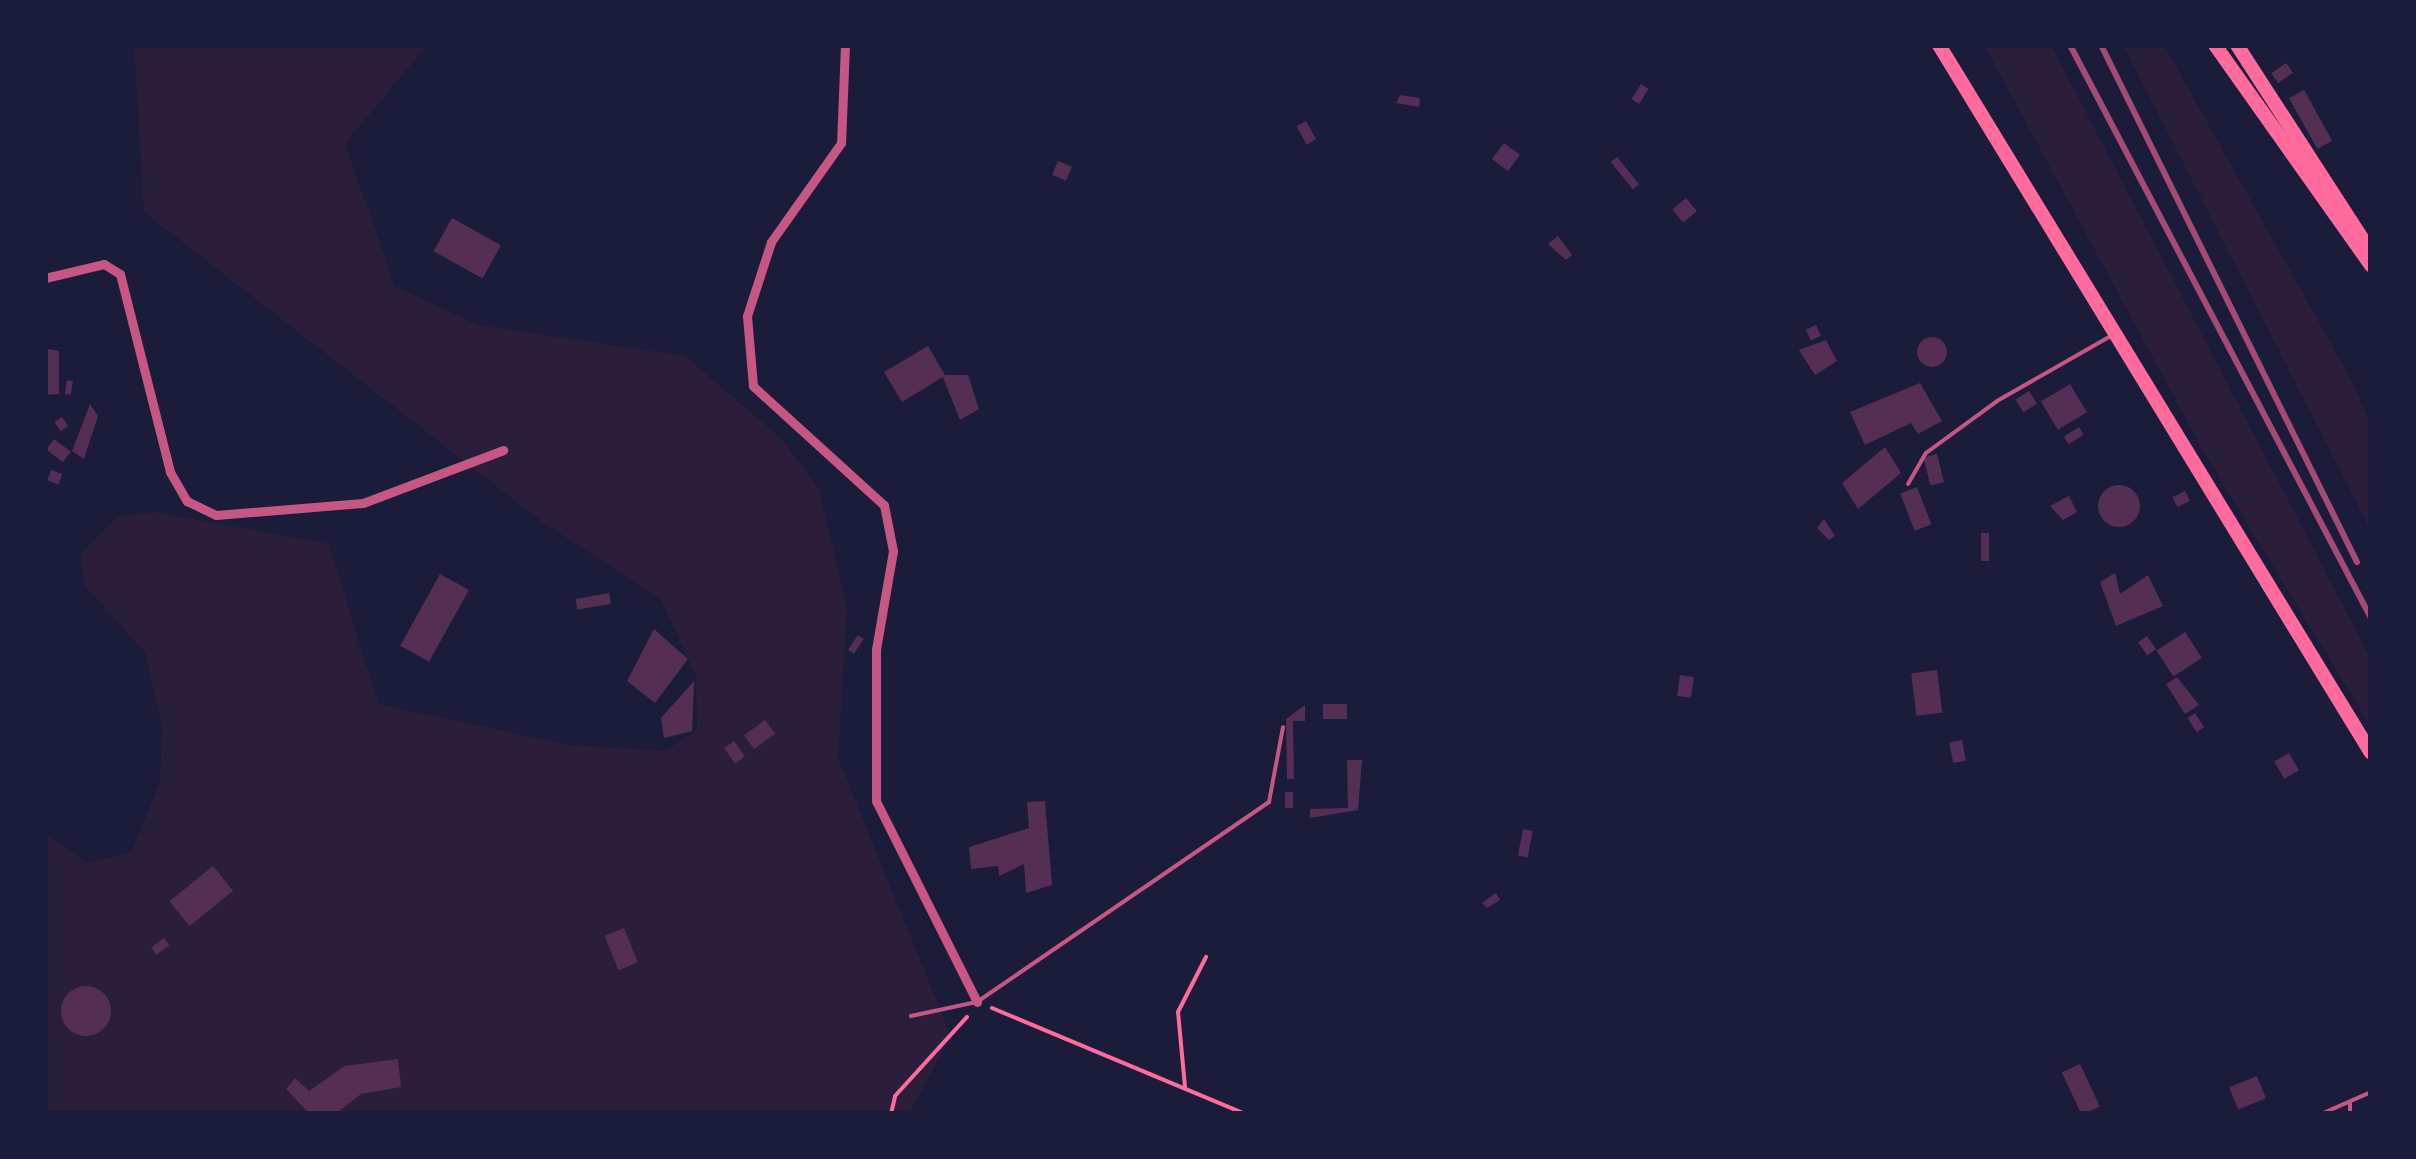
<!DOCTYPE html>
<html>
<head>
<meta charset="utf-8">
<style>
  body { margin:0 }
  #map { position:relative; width:2416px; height:1159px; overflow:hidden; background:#1b1b3a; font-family:Arial,sans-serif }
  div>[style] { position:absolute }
  .green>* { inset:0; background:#2a1e3b }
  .building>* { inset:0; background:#542f53; transform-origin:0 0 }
  .round { border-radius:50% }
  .path>* { height:4px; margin:-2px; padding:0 2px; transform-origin:2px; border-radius:2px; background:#ff6b9d }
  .service>* { height:4px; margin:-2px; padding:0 2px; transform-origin:2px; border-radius:2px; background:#c65784 }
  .minor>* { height:9px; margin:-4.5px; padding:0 4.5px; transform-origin:4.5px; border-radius:4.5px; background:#c65784 }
  .primary>* { height:14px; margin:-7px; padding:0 7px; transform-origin:7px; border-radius:7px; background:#ff6b9d }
  .rail>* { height:6px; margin:-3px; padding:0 3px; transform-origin:3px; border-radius:3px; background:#a44b75 }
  span { translate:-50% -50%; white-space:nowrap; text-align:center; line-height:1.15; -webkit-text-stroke:9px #1b1b3a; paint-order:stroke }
  .frame { position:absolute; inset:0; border:48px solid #1b1b3a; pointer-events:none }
</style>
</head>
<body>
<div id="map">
  <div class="green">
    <i style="clip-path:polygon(134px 45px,427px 45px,345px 144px,395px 286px,478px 325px,685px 356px,781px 438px,819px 489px,847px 608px,838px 758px,951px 1036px,909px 1114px,45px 1114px,45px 833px,87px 863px,131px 853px,160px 782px,162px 726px,145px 652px,85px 586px,80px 555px,118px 516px,154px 512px,329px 544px,378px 704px,569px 745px,665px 751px,697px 730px,696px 677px,662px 601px,541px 521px,144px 212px)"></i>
    <i style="clip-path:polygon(1984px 45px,2051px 45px,2371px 659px,2371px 727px,2205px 454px)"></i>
    <i style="clip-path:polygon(2123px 45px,2164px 45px,2352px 381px,2371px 425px,2371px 531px)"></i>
  </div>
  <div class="building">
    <i style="left:2286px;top:63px;width:12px;height:18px;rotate:55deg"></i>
    <i style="left:1641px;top:84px;width:9px;height:18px;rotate:32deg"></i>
    <i style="left:2304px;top:90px;width:58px;height:17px;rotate:61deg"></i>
    <i style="clip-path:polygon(1400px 95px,1420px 98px,1419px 107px,1396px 103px)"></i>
    <i style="left:1306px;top:121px;width:21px;height:11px;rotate:61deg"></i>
    <i style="left:1504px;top:143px;width:20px;height:20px;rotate:37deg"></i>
    <i style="left:1617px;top:157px;width:35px;height:8px;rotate:51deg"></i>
    <i style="left:1058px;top:161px;width:15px;height:15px;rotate:23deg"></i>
    <i style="left:1686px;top:198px;width:17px;height:18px;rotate:50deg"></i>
    <i style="left:452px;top:218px;width:56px;height:38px;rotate:29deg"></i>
    <i style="clip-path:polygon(1558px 236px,1572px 255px,1566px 260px,1548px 244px)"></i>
    <i style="left:1816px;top:325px;width:12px;height:11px;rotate:66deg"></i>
    <i class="round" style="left:1917px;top:337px;width:30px;height:30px"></i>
    <i style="clip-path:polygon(1826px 340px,1837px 361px,1815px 375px,1799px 350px)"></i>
    <i style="clip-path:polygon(928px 346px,945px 375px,968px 375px,979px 409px,960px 420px,943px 377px,902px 402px,884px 372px)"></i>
    <i style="clip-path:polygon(48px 349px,59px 351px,59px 394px,45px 395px)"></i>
    <i style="left:67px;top:380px;width:6px;height:14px;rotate:9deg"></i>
    <i style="clip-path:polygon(1920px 383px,1942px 421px,1918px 434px,1911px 423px,1865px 445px,1850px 412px)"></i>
    <i style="left:2070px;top:384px;width:33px;height:34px;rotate:59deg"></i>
    <i style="left:2029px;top:391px;width:15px;height:16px;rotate:58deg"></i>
    <i style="clip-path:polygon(90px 404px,98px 416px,84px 459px,72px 451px)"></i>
    <i style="left:62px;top:417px;width:11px;height:9px;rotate:56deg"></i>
    <i style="left:2079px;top:427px;width:9px;height:18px;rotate:58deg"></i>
    <i style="left:54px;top:439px;width:21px;height:13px;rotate:37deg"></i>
    <i style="clip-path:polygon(1885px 447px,1901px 473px,1858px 509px,1842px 483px)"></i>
    <i style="left:1937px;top:454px;width:29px;height:14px;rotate:76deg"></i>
    <i style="left:51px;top:470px;width:12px;height:11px;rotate:20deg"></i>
    <i class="round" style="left:2098px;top:485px;width:42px;height:42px"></i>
    <i style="left:1917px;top:487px;width:40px;height:18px;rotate:69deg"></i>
    <i style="left:2185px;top:491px;width:11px;height:14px;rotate:63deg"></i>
    <i style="clip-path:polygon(2069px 496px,2077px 512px,2063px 520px,2050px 506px)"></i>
    <i style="clip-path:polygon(1824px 519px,1835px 536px,1829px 540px,1817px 528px)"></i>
    <i style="left:1981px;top:533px;width:8px;height:28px"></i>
    <i style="clip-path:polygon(2115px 573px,2120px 594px,2148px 575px,2163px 606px,2116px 626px,2100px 582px)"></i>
    <i style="left:440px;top:574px;width:33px;height:82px;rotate:29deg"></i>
    <i style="left:609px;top:593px;width:11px;height:34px;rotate:80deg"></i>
    <i style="clip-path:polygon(654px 629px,688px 659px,655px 703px,627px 681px)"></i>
    <i style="left:2185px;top:632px;width:31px;height:34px;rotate:57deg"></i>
    <i style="left:858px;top:635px;width:7px;height:18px;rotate:34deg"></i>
    <i style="left:2147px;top:636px;width:16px;height:11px;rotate:55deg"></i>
    <i style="left:1937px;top:670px;width:43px;height:26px;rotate:83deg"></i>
    <i style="left:1680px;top:675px;width:14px;height:21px;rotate:8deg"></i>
    <i style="clip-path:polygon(2177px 677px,2199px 705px,2185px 714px,2166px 684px)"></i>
    <i style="clip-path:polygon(694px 681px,692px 731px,664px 738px,661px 718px)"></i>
    <i style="left:1323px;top:704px;width:24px;height:15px"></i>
    <i style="clip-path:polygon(1305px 705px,1305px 721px,1293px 721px,1294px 779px,1287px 779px,1286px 719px)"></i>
    <i style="left:2195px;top:713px;width:17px;height:9px;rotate:57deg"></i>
    <i style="left:765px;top:720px;width:17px;height:26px;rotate:54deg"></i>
    <i style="left:1962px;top:740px;width:21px;height:13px;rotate:79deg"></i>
    <i style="left:734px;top:741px;width:19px;height:12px;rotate:55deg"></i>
    <i style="left:2289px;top:753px;width:20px;height:17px;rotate:60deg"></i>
    <i style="clip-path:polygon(1347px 760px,1362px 760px,1358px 810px,1310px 818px,1310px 809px,1348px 808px)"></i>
    <i style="left:1285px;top:792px;width:8px;height:16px"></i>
    <i style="clip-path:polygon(1045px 801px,1052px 885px,1026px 893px,1024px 864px,999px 876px,998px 866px,971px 869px,969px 847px,1029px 828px,1027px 802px)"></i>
    <i style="left:1523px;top:829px;width:10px;height:27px;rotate:11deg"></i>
    <i style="left:213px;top:866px;width:32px;height:56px;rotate:51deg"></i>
    <i style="clip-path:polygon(1496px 893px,1500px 900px,1487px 908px,1482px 903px)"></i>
    <i style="left:624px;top:928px;width:37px;height:21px;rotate:68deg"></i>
    <i style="left:164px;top:938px;width:9px;height:16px;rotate:54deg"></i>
    <i class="round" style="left:61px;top:986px;width:50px;height:50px"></i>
    <i style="clip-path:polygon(398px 1059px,401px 1087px,361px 1094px,335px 1114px,310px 1114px,286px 1089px,295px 1078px,309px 1091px,345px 1066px)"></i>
    <i style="left:2080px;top:1064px;width:47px;height:20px;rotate:65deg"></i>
    <i style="left:2257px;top:1076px;width:24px;height:30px;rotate:68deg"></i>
  </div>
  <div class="path">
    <i style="left:992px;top:1008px;width:275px;rotate:22.7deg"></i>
    <i style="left:1185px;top:1087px;width:75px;rotate:-95.3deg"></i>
    <i style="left:1178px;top:1012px;width:62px;rotate:-63deg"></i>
    <i style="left:891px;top:1114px;width:18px;rotate:-77deg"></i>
    <i style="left:895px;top:1096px;width:107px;rotate:-47.7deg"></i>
  </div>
  <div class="service">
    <i style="left:1908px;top:484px;width:36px;rotate:-60deg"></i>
    <i style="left:1926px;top:453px;width:88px;rotate:-36.2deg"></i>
    <i style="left:1997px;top:401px;width:131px;rotate:-29.7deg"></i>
    <i style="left:911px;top:1016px;width:67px;rotate:-12deg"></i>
    <i style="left:977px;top:1002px;width:354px;rotate:-34.4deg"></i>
    <i style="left:1269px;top:802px;width:76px;rotate:-79.4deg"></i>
    <i style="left:2350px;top:1102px;width:12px;rotate:90deg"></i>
    <i style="left:2321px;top:1114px;width:55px;rotate:-23.7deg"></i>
  </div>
  <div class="minor">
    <i style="left:845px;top:45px;width:98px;rotate:92.3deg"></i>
    <i style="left:841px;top:143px;width:121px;rotate:125.3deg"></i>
    <i style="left:771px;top:242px;width:78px;rotate:108deg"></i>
    <i style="left:747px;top:316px;width:70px;rotate:85.1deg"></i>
    <i style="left:753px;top:386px;width:177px;rotate:42.3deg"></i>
    <i style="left:884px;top:505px;width:47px;rotate:78.9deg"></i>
    <i style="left:893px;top:551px;width:99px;rotate:99.8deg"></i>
    <i style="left:876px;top:649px;width:152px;rotate:90deg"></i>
    <i style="left:876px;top:801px;width:225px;rotate:63.3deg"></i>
    <i style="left:45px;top:278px;width:61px;rotate:-13.3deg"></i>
    <i style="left:104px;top:264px;width:19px;rotate:32deg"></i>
    <i style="left:120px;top:274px;width:204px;rotate:75.8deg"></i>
    <i style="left:170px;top:472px;width:34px;rotate:60deg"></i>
    <i style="left:187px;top:501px;width:32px;rotate:26deg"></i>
    <i style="left:216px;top:515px;width:147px;rotate:-4.7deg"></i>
    <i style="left:363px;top:503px;width:150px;rotate:-20.7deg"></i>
  </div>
  <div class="primary">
    <i style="left:1939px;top:45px;width:829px;rotate:58.61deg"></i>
    <i style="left:2215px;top:45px;width:270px;rotate:54.7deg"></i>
    <i style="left:2237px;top:45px;width:247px;rotate:57.1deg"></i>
  </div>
  <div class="rail">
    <i style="left:2070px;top:45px;width:647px;rotate:62.29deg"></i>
    <i style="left:2101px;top:45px;width:577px;rotate:63.66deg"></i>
  </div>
  <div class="frame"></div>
</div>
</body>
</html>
